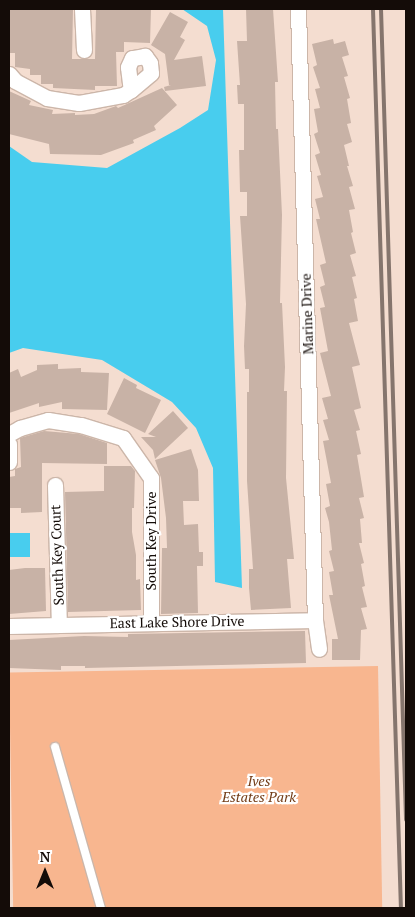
<!DOCTYPE html>
<html>
<head>
<meta charset="utf-8">
<style>
  body { margin:0 }
  #map { position:relative; width:415px; height:917px; overflow:hidden; background:#f4ddd0; font-family:"PT Serif",serif }
  div>[style] { position:absolute }
  .green>* { inset:0; background:#f8b68f; transform-origin:0 0 }
  .water>* { inset:0; background:#48cdee; transform-origin:0 0 }
  .building>* { inset:0; background:#c8b2a6 }
  .roads { filter:drop-shadow(1px 0 #ccb6a9) drop-shadow(-1px 0 #ccb6a9) drop-shadow(0 1px #ccb6a9) drop-shadow(0 -1px #ccb6a9) }
  .lane>* { height:8px; margin:-4px; padding:0 4px; transform-origin:4px; border-radius:4px; background:#fff }
  .street>* { height:15px; margin:-7.5px; padding:0 7.5px; transform-origin:7.5px; border-radius:7.5px; background:#fff }
  .rail>* { height:4px; margin:-2px; padding:0 2px; transform-origin:2px; border-radius:2px; background:#85756d }
  span { translate:-50% -50%; white-space:nowrap; text-align:center; line-height:1.15; -webkit-text-stroke:4.5px #fff; paint-order:stroke }
  .street-label { font-size:14px; color:#140c08 }
  .park-label { font-size:14px; color:#733d17; font-style:italic }
  .frame { position:absolute; inset:0; border:10px solid #140c08; pointer-events:none }
  .north { position:absolute; left:20px; top:847px; width:50px; height:50px; -webkit-text-stroke:4px #fff; paint-order:stroke; rotate:0deg; font-size:14px; font-weight:700; line-height:20px; text-align:center; color:#140c08 }
  .north::after { content:''; display:block; margin:auto; width:18px; height:22px; background:#140c08; clip-path:polygon(50% 0,100% 100%,50% 72%,0 100%) }
</style>
</head>
<body>
<div id="map">
  <div class="green">
    <i style="left:378px;top:666px;width:242px;height:369px;rotate:89deg"></i>
  </div>
  <div class="water">
    <i style="clip-path:polygon(182px 9px,223px 9px,242px 588px,215px 582px,213px 468px,196px 428px,172px 402px,102px 360px,23px 348px,9px 353px,9px 146px,32px 162px,107px 168px,180px 128px,208px 110px,216px 60px,207px 26px)"></i>
    <i style="left:9px;top:533px;width:21px;height:24px"></i>
  </div>
  <div class="building">
    <i style="clip-path:polygon(9px 9px,73px 9px,72px 59px,95px 59px,96px 9px,151px 9px,150px 43px,124px 42px,124px 52px,116px 52px,117px 86px,95px 86px,95px 90px,53px 88px,53px 84px,41px 84px,41px 75px,30px 75px,30px 69px,15px 67px,15px 53px,9px 53px)"></i>
    <i style="clip-path:polygon(246px 9px,273px 9px,278px 82px,275px 82px,276px 129px,278px 129px,282px 215px,280px 303px,282px 303px,285px 367px,284px 391px,287px 391px,286px 478px,294px 559px,287px 559px,291px 608px,251px 610px,249px 588px,249px 569px,253px 569px,247px 481px,247px 392px,249px 392px,249px 369px,245px 369px,244px 346px,246px 304px,240px 216px,247px 216px,247px 192px,240px 192px,239px 150px,244px 150px,244px 104px,238px 104px,237px 85px,240px 85px,237px 41px,247px 41px)"></i>
    <i style="clip-path:polygon(170px 12px,188px 22px,180px 37px,185px 40px,174px 60px,202px 56px,206px 86px,165px 91px,164px 87px,171px 85px,169px 85px,165px 54px,151px 45px)"></i>
    <i style="clip-path:polygon(333px 39px,334px 44px,345px 41px,349px 55px,342px 57px,348px 76px,344px 77px,350px 98px,347px 99px,351px 123px,347px 124px,352px 142px,344px 145px,349px 166px,347px 166px,353px 186px,349px 187px,355px 209px,349px 210px,353px 232px,351px 233px,356px 253px,350px 255px,356px 276px,352px 277px,357px 298px,354px 299px,358px 321px,349px 323px,360px 365px,352px 367px,361px 408px,354px 410px,360px 430px,356px 431px,361px 454px,357px 455px,364px 497px,359px 498px,364px 518px,360px 519px,362px 543px,359px 543px,364px 563px,361px 564px,365px 586px,362px 587px,367px 607px,361px 608px,367px 629px,361px 630px,360px 660px,332px 660px,332px 639px,338px 639px,329px 595px,333px 595px,329px 572px,334px 571px,329px 551px,332px 550px,329px 522px,325px 508px,330px 506px,326px 484px,331px 483px,323px 441px,329px 440px,323px 420px,328px 419px,322px 398px,331px 396px,320px 353px,328px 351px,320px 308px,325px 307px,320px 287px,325px 285px,320px 265px,326px 263px,316px 219px,320px 219px,315px 199px,323px 197px,317px 176px,321px 175px,315px 155px,320px 153px,314px 134px,318px 132px,314px 109px,320px 108px,315px 89px,320px 88px,313px 67px,317px 65px,312px 44px)"></i>
    <i style="clip-path:polygon(162px 88px,177px 105px,154px 126px,156px 130px,133px 140px,134px 143px,101px 155px,50px 154px,49px 144px,9px 134px,9px 91px,31px 101px,29px 105px,53px 110px,52px 114px,75px 113px,75px 115px,94px 114px,116px 106px,118px 108px)"></i>
    <i style="clip-path:polygon(58px 364px,58px 369px,81px 368px,81px 372px,109px 373px,107px 410px,62px 409px,62px 402px,39px 407px,39px 403px,9px 413px,9px 373px,18px 369px,21px 377px,37px 370px,37px 365px)"></i>
    <i style="clip-path:polygon(124px 378px,137px 385px,136px 388px,161px 400px,145px 433px,107px 414px)"></i>
    <i style="clip-path:polygon(173px 411px,188px 428px,155px 459px,153px 450px,141px 437px,156px 437px,148px 434px)"></i>
    <i style="clip-path:polygon(44px 431px,79px 434px,107px 443px,107px 464px,42px 463px,42px 512px,21px 513px,21px 508px,10px 508px,9px 477px,15px 476px,15px 469px,21px 467px,20px 438px)"></i>
    <i style="clip-path:polygon(191px 449px,198px 470px,199px 501px,183px 501px,184px 525px,198px 524px,199px 552px,203px 552px,203px 566px,197px 566px,198px 613px,161px 614px,162px 548px,167px 548px,166px 518px,161px 478px,155px 460px)"></i>
    <i style="clip-path:polygon(104px 466px,131px 466px,135px 471px,134px 508px,132px 508px,132px 532px,136px 555px,136px 580px,140px 579px,141px 610px,68px 612px,65px 492px,104px 491px)"></i>
    <i style="clip-path:polygon(25px 568px,45px 568px,46px 611px,9px 614px,9px 570px)"></i>
    <i style="clip-path:polygon(305px 631px,306px 663px,85px 668px,85px 666px,61px 666px,61px 670px,9px 668px,9px 640px,84px 636px,128px 637px,128px 634px)"></i>
  </div>
  <div class="roads">
    <div class="lane">
      <i style="left:55px;top:747px;width:167px;rotate:74.1deg"></i>
    </div>
    <div class="street">
      <i style="left:82px;top:9px;width:41px;rotate:87.2deg"></i>
      <i style="left:298px;top:9px;width:611px;rotate:88.41deg"></i>
      <i style="left:9px;top:74px;width:9px;rotate:49deg"></i>
      <i style="left:15px;top:81px;width:36px;rotate:28deg"></i>
      <i style="left:47px;top:98px;width:32px;rotate:9deg"></i>
      <i style="left:79px;top:103px;width:45px;rotate:-10.3deg"></i>
      <i style="left:123px;top:95px;width:9px;rotate:-32deg"></i>
      <i style="left:131px;top:90px;width:26px;rotate:-40deg"></i>
      <i style="left:151px;top:73px;width:10px;rotate:-96deg"></i>
      <i style="left:150px;top:63px;width:9px;rotate:-126deg"></i>
      <i style="left:145px;top:56px;width:13px;rotate:171deg"></i>
      <i style="left:132px;top:58px;width:10px;rotate:114deg"></i>
      <i style="left:128px;top:67px;width:23px;rotate:83deg"></i>
      <i style="left:9px;top:434px;width:13px;rotate:-29deg"></i>
      <i style="left:20px;top:428px;width:29px;rotate:-16deg"></i>
      <i style="left:48px;top:420px;width:33px;rotate:9deg"></i>
      <i style="left:81px;top:425px;width:44px;rotate:17.2deg"></i>
      <i style="left:123px;top:438px;width:49px;rotate:55deg"></i>
      <i style="left:151px;top:478px;width:144px;rotate:90deg"></i>
      <i style="left:9px;top:444px;width:18px;rotate:90deg"></i>
      <i style="left:55px;top:485px;width:140px;rotate:88.4deg"></i>
      <i style="left:9px;top:626px;width:306px;rotate:-1.1deg"></i>
      <i style="left:315px;top:620px;width:29px;rotate:82deg"></i>
    </div>
  </div>
  <div class="rail">
    <i style="left:373px;top:9px;width:899px;rotate:88.22deg"></i>
    <i style="left:381px;top:9px;width:811px;rotate:88.23deg"></i>
  </div>
  <div class="street-label">
    <span style="left:307px;top:314px;rotate:-92deg">Marine Drive</span>
    <span style="left:151px;top:541px;rotate:-90deg">South Key Drive</span>
    <span style="left:57px;top:555px;rotate:-92deg">South Key Court</span>
    <span style="left:177px;top:622px;rotate:-1deg">East Lake Shore Drive</span>
  </div>
  <div class="park-label">
    <span style="left:259px;top:789px">Ives<br>Estates Park</span>
  </div>
  <div class="frame"></div>
  <div class="north">N</div>
</div>
</body>
</html>
